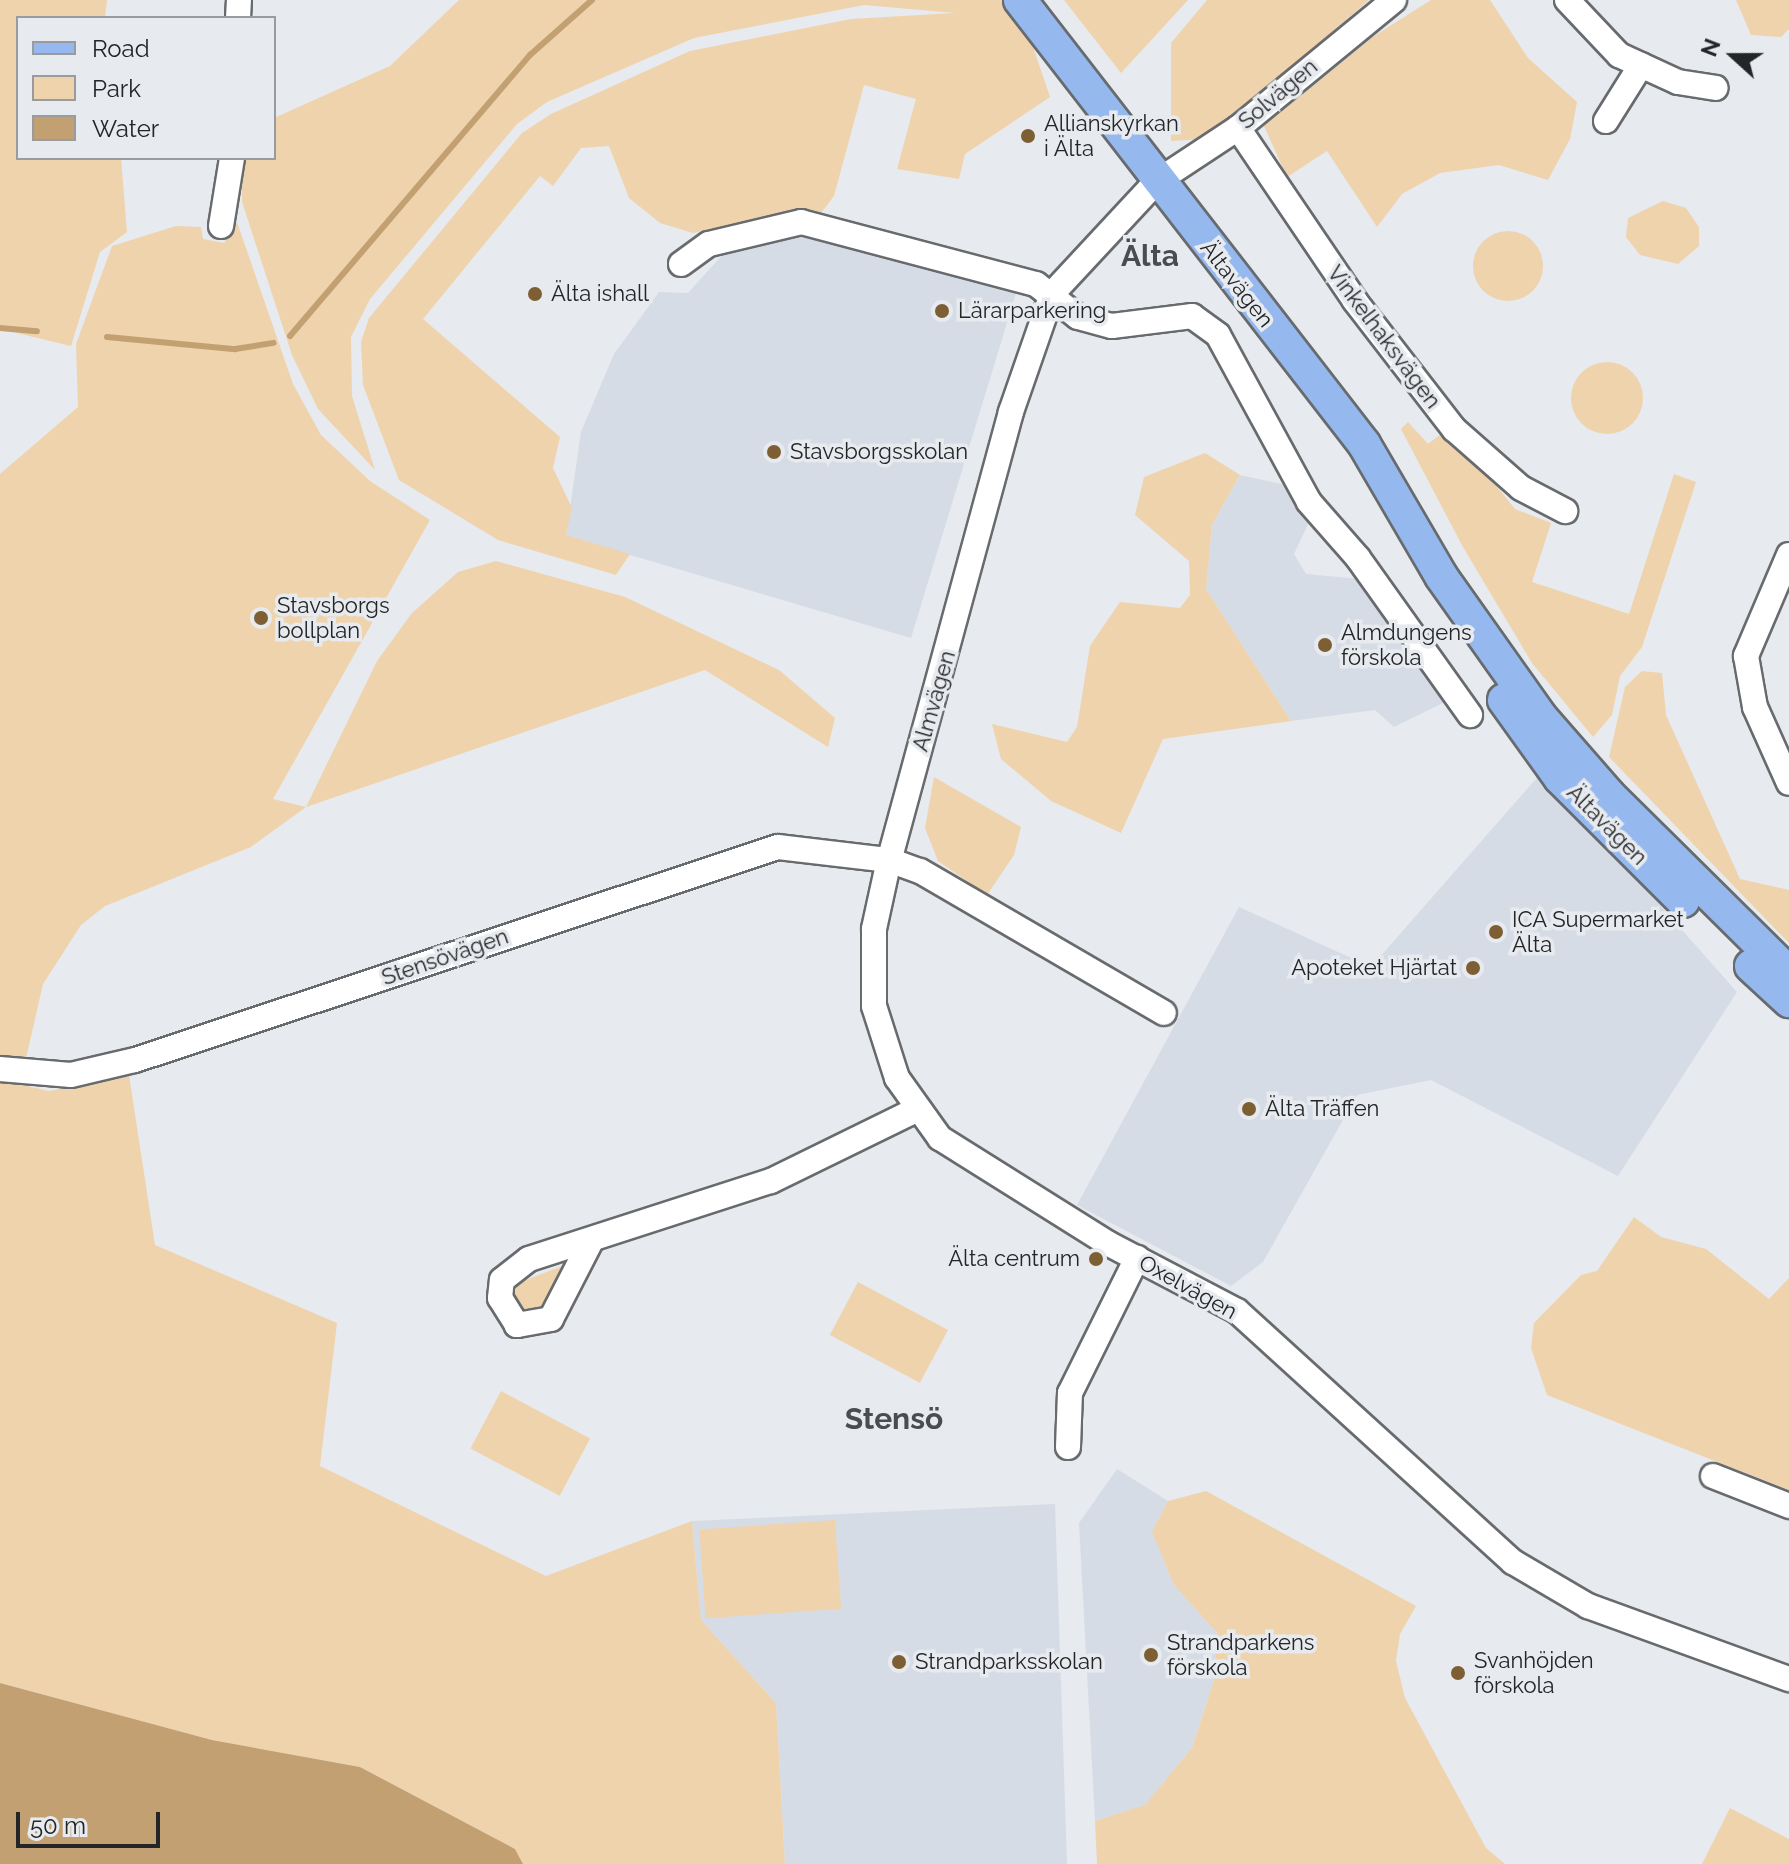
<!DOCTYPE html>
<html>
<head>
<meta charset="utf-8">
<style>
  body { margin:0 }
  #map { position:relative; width:1789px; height:1864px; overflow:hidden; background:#e7eaee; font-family:Raleway,sans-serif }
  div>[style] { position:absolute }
  .built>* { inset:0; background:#d6dce6 }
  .green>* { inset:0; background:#efd3ad; transform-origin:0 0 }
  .round { border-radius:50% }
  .water>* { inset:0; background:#c2a071 }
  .stream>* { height:6px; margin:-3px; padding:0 3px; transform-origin:3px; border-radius:3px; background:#c2a071 }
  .roads { filter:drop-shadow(2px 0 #686b6e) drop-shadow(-2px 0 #686b6e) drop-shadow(0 2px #686b6e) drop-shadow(0 -2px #686b6e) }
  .minor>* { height:24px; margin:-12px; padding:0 12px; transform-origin:12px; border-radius:12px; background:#fff }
  .major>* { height:32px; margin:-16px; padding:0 16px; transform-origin:16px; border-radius:16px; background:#95b9ef }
  .dots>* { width:22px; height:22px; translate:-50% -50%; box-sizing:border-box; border:4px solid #e7eaee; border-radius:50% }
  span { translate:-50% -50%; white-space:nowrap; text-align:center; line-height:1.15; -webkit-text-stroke:7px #e7eaee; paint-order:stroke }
  .street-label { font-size:22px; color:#242527 }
  .poi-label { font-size:22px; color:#242527 }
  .left { translate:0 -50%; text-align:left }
  .right { translate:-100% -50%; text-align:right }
  .district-label { font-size:30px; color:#4a4c4f; font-weight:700 }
  .legend { position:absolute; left:16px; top:16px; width:260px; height:144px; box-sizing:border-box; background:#e7eaee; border:2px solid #999b9e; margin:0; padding:10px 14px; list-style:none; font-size:24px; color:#242527 }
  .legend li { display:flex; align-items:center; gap:16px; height:40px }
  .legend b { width:40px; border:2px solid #999b9e }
  .north { position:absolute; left:1693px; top:16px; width:80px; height:80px; -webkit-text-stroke:6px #e7eaee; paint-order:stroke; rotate:291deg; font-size:22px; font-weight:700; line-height:32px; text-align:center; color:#242527 }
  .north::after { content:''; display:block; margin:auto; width:28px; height:36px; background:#242527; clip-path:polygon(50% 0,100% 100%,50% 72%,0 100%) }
  .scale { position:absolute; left:16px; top:1812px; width:144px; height:36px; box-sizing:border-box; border:4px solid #242527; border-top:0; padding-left:10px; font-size:24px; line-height:28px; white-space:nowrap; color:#242527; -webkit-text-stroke:6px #e7eaee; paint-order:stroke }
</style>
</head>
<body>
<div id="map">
  <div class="built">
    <i style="clip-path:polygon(790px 235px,832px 238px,1017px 290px,911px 638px,566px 536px,581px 432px,614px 354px,659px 292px,688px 293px,725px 252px)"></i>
    <i style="clip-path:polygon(1240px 475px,1286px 485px,1310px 520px,1294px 554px,1306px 574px,1360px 579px,1449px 700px,1394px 727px,1375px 710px,1291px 721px,1206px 589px,1212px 525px)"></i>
    <i style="clip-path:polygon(1542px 772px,1737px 992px,1618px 1176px,1431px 1080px,1357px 1095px,1263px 1262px,1231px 1286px,1077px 1205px,1239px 907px,1371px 967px)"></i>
    <i style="clip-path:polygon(1117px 1469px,1168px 1501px,1153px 1532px,1174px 1585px,1217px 1633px,1215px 1677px,1192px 1748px,1145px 1806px,1095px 1821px,1079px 1523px)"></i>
    <i style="clip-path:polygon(1055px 1504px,1067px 1864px,785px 1864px,776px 1703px,701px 1620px,692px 1521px)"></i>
  </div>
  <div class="green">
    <i style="clip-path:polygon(0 0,107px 0,105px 18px,18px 18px,18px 158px,121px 158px,127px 232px,100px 252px,71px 346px,0 329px)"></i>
    <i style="clip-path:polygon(459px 0,1002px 0,1030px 38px,1050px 97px,965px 154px,959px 179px,897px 169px,916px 99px,864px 85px,834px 196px,821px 213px,789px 211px,693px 233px,660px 223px,629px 198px,609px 146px,581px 148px,553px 186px,540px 176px,423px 319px,560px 437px,553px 468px,572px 508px,566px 535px,630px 554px,616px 575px,498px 540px,399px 480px,363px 385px,361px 342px,369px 318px,522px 133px,551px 114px,690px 51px,851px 19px,955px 13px,864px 5px,694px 38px,547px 102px,517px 124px,370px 299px,351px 337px,352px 396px,375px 470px,318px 409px,292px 355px,242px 202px,242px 158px,274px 158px,274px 118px,390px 66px)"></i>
    <i style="clip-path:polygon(1064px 0,1188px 0,1121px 73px)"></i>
    <i style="clip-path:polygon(1207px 0,1369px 0,1208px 139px,1171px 141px,1171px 43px)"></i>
    <i style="clip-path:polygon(1431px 0,1490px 0,1528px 58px,1577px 102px,1570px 139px,1548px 180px,1499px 165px,1440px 173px,1402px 194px,1377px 227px,1327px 151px,1287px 177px,1264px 126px,1371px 38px)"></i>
    <i style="clip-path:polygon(1736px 0,1789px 0,1789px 29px,1781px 37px,1751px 35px)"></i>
    <i style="clip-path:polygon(1663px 201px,1686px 208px,1699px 227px,1699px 246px,1678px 264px,1640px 255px,1626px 237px,1628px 218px)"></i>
    <i style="clip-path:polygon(237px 222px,293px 384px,321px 435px,370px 481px,430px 520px,273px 799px,306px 807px,377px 661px,412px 613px,458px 572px,496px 561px,625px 597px,779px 670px,835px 718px,828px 747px,705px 670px,306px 807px,251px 847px,105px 906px,81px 925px,43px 984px,25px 1063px,0 1058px,0 474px,78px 407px,76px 344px,112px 246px,176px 226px,201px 227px,203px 239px,224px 243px)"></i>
    <i class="round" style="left:1473px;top:231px;width:70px;height:70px"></i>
    <i class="round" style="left:1571px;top:362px;width:72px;height:72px"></i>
    <i style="clip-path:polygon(1408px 422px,1428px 444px,1449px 428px,1515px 509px,1551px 523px,1532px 582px,1629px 614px,1674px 474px,1696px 482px,1642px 647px,1620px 676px,1612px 715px,1593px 737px,1532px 663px,1463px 547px,1401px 429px)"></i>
    <i style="clip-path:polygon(1205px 453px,1240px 475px,1212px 525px,1206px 589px,1291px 721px,1163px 739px,1121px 833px,1051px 801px,1001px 759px,992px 724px,1067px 742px,1077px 727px,1090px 646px,1120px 602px,1180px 608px,1190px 595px,1189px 561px,1135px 515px,1144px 477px)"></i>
    <i style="clip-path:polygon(1642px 671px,1662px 673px,1666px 715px,1740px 879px,1789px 890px,1789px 943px,1609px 757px,1625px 687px)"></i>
    <i style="clip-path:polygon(934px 777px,1021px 827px,1014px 855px,987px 895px,938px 861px,925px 828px)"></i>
    <i style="clip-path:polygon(129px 1075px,155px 1245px,337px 1323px,320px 1466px,546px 1576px,692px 1521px,701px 1620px,776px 1703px,785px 1864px,523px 1864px,515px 1849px,360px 1767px,212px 1740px,0 1683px,0 1080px,49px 1091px)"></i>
    <i style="clip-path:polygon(1634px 1217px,1661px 1237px,1706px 1249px,1769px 1299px,1789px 1278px,1789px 1490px,1547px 1395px,1531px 1348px,1534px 1323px,1581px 1275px,1597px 1271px)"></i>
    <i style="clip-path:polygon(570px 1263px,540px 1310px,519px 1309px,513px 1297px,518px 1283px)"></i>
    <i style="left:858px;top:1282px;width:102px;height:60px;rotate:28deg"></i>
    <i style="left:501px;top:1391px;width:101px;height:65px;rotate:28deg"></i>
    <i style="clip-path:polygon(1206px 1491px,1416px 1606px,1400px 1634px,1396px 1661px,1405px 1698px,1486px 1848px,1505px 1864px,1097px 1864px,1095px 1821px,1145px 1805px,1192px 1748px,1215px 1677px,1217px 1633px,1174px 1585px,1152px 1532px,1168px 1501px)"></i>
    <i style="left:835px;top:1520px;width:89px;height:136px;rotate:86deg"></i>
    <i style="clip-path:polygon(1730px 1808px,1789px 1839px,1789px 1864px,1702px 1864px)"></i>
  </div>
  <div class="water">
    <i style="clip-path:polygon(0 1683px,212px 1740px,360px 1767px,515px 1849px,523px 1864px,0 1864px)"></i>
  </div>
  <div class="stream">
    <i style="left:0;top:328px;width:37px;rotate:5deg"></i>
    <i style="left:290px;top:336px;width:370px;rotate:-49.5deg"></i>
    <i style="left:530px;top:55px;width:83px;rotate:-41.6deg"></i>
    <i style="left:107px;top:337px;width:129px;rotate:5.4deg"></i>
    <i style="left:235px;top:349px;width:39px;rotate:-9deg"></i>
  </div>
  <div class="roads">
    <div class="minor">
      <i style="left:1394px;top:0;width:202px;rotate:140.6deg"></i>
      <i style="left:1238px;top:128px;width:98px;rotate:146.6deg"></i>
      <i style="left:1156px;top:182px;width:153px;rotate:132.9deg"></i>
      <i style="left:1052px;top:294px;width:125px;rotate:109.2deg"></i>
      <i style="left:1011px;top:412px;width:464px;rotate:105.2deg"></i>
      <i style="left:889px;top:860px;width:71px;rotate:102.3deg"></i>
      <i style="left:874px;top:929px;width:77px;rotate:90deg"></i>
      <i style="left:874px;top:1006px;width:76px;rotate:72.3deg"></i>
      <i style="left:897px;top:1078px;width:74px;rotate:54.4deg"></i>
      <i style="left:940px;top:1138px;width:199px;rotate:32.1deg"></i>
      <i style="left:1109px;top:1244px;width:144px;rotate:27.6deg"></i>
      <i style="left:1237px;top:1311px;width:373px;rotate:42.3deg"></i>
      <i style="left:1513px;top:1562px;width:87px;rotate:30.4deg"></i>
      <i style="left:1588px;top:1606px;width:214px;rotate:20deg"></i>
      <i style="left:1567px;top:0;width:76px;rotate:46.6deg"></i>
      <i style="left:1619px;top:55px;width:65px;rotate:24.6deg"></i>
      <i style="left:1678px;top:82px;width:38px;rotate:9deg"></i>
      <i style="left:238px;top:18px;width:18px;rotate:-87deg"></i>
      <i style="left:1606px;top:121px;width:66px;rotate:-58deg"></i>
      <i style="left:1238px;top:128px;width:209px;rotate:55.9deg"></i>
      <i style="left:1355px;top:301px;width:162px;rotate:52.3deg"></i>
      <i style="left:1454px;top:429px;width:89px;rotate:41.4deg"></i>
      <i style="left:1521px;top:488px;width:50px;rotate:27.6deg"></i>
      <i style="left:221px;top:226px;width:69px;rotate:-80.8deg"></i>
      <i style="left:681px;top:264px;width:34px;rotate:-36deg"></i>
      <i style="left:709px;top:244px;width:95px;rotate:-13.4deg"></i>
      <i style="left:801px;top:222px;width:243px;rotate:14.8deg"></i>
      <i style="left:1036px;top:284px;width:53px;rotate:38.2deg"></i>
      <i style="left:1078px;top:317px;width:35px;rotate:15deg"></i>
      <i style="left:1112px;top:326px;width:81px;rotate:-7.1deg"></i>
      <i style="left:1192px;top:316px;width:32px;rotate:36deg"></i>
      <i style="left:1218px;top:335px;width:190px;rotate:61.4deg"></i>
      <i style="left:1309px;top:502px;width:74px;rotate:48.8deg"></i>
      <i style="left:1358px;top:558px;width:193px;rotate:54.5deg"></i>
      <i style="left:1789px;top:555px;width:110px;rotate:113.1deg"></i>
      <i style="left:1746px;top:656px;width:52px;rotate:80deg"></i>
      <i style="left:1755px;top:707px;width:83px;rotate:65.9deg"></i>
      <i style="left:0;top:1069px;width:71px;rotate:4.8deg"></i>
      <i style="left:71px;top:1075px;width:66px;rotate:-13.2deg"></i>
      <i style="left:135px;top:1060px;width:677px;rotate:-18.33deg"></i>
      <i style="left:778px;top:847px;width:112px;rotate:6.7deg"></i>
      <i style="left:889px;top:860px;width:33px;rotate:20deg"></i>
      <i style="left:920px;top:871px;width:282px;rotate:30.2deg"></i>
      <i style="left:590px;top:1243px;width:85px;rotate:117.2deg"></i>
      <i style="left:551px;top:1319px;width:35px;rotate:170deg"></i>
      <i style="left:517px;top:1325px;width:32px;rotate:-122deg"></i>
      <i style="left:500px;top:1298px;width:18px;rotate:-84deg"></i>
      <i style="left:502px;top:1280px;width:34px;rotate:-38deg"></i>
      <i style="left:529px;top:1259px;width:254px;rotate:-17.9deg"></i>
      <i style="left:771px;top:1181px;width:161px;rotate:-26.1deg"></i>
      <i style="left:1068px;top:1447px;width:54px;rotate:-87.9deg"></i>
      <i style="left:1070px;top:1393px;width:151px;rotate:-63.6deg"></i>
      <i style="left:1713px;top:1476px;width:82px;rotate:21.5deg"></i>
    </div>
    <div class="major">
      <i style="left:1020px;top:0;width:562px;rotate:52.23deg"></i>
      <i style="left:1364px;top:444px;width:153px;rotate:59.7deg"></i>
      <i style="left:1441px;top:576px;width:171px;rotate:54.7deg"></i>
      <i style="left:1540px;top:716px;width:105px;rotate:48.9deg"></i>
      <i style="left:1609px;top:795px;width:253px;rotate:44.7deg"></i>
      <i style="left:1504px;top:700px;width:96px;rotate:54.3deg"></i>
      <i style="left:1560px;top:778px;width:174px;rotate:45deg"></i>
      <i style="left:1751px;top:966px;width:52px;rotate:42.6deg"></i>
    </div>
  </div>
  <div class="dots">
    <i style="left:1028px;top:136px;background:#7d5f33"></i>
    <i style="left:535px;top:294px;background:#7d5f33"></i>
    <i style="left:942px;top:311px;background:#7d5f33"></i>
    <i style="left:774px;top:452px;background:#7d5f33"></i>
    <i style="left:261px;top:618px;background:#7d5f33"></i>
    <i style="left:1325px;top:645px;background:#7d5f33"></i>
    <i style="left:1496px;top:932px;background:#7d5f33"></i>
    <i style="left:1473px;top:968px;background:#7d5f33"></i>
    <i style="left:1249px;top:1109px;background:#7d5f33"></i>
    <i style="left:1096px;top:1259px;background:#7d5f33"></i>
    <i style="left:1151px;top:1655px;background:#7d5f33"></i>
    <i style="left:899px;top:1662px;background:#7d5f33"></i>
    <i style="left:1458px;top:1673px;background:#7d5f33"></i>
  </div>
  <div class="street-label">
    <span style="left:1278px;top:94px;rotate:-40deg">Solvägen</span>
    <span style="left:1237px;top:284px;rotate:52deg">Ältavägen</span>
    <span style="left:1384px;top:337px;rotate:53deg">Vinkelhaksvägen</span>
    <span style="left:934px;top:701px;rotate:-74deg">Almvägen</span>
    <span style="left:1607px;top:825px;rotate:45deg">Ältavägen</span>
    <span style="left:445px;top:957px;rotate:-19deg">Stensövägen</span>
    <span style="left:1188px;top:1287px;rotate:29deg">Oxelvägen</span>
  </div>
  <div class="poi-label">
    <span class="left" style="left:1044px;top:136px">Allianskyrkan<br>i Älta</span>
    <span class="left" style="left:551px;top:294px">Älta ishall</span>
    <span class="left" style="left:958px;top:311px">Lärarparkering</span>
    <span class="left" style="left:790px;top:452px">Stavsborgsskolan</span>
    <span class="left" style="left:277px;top:618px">Stavsborgs<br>bollplan</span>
    <span class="left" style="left:1341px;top:645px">Almdungens<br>förskola</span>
    <span class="left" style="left:1512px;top:932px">ICA Supermarket<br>Älta</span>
    <span class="right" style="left:1457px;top:968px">Apoteket Hjärtat</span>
    <span class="left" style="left:1265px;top:1109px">Älta Träffen</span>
    <span class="right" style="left:1080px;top:1259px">Älta centrum</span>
    <span class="left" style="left:1167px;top:1655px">Strandparkens<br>förskola</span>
    <span class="left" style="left:1474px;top:1673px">Svanhöjden<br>förskola</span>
    <span class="left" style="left:915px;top:1662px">Strandparksskolan</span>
  </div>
  <div class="district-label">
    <span style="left:1150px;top:256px">Älta</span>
    <span style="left:894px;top:1419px">Stensö</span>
  </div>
  <ul class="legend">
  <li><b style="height:10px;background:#95b9ef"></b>Road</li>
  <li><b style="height:22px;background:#efd3ad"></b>Park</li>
  <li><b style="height:22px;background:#c2a071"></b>Water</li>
  </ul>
  <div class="north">N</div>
  <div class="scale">50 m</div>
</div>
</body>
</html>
